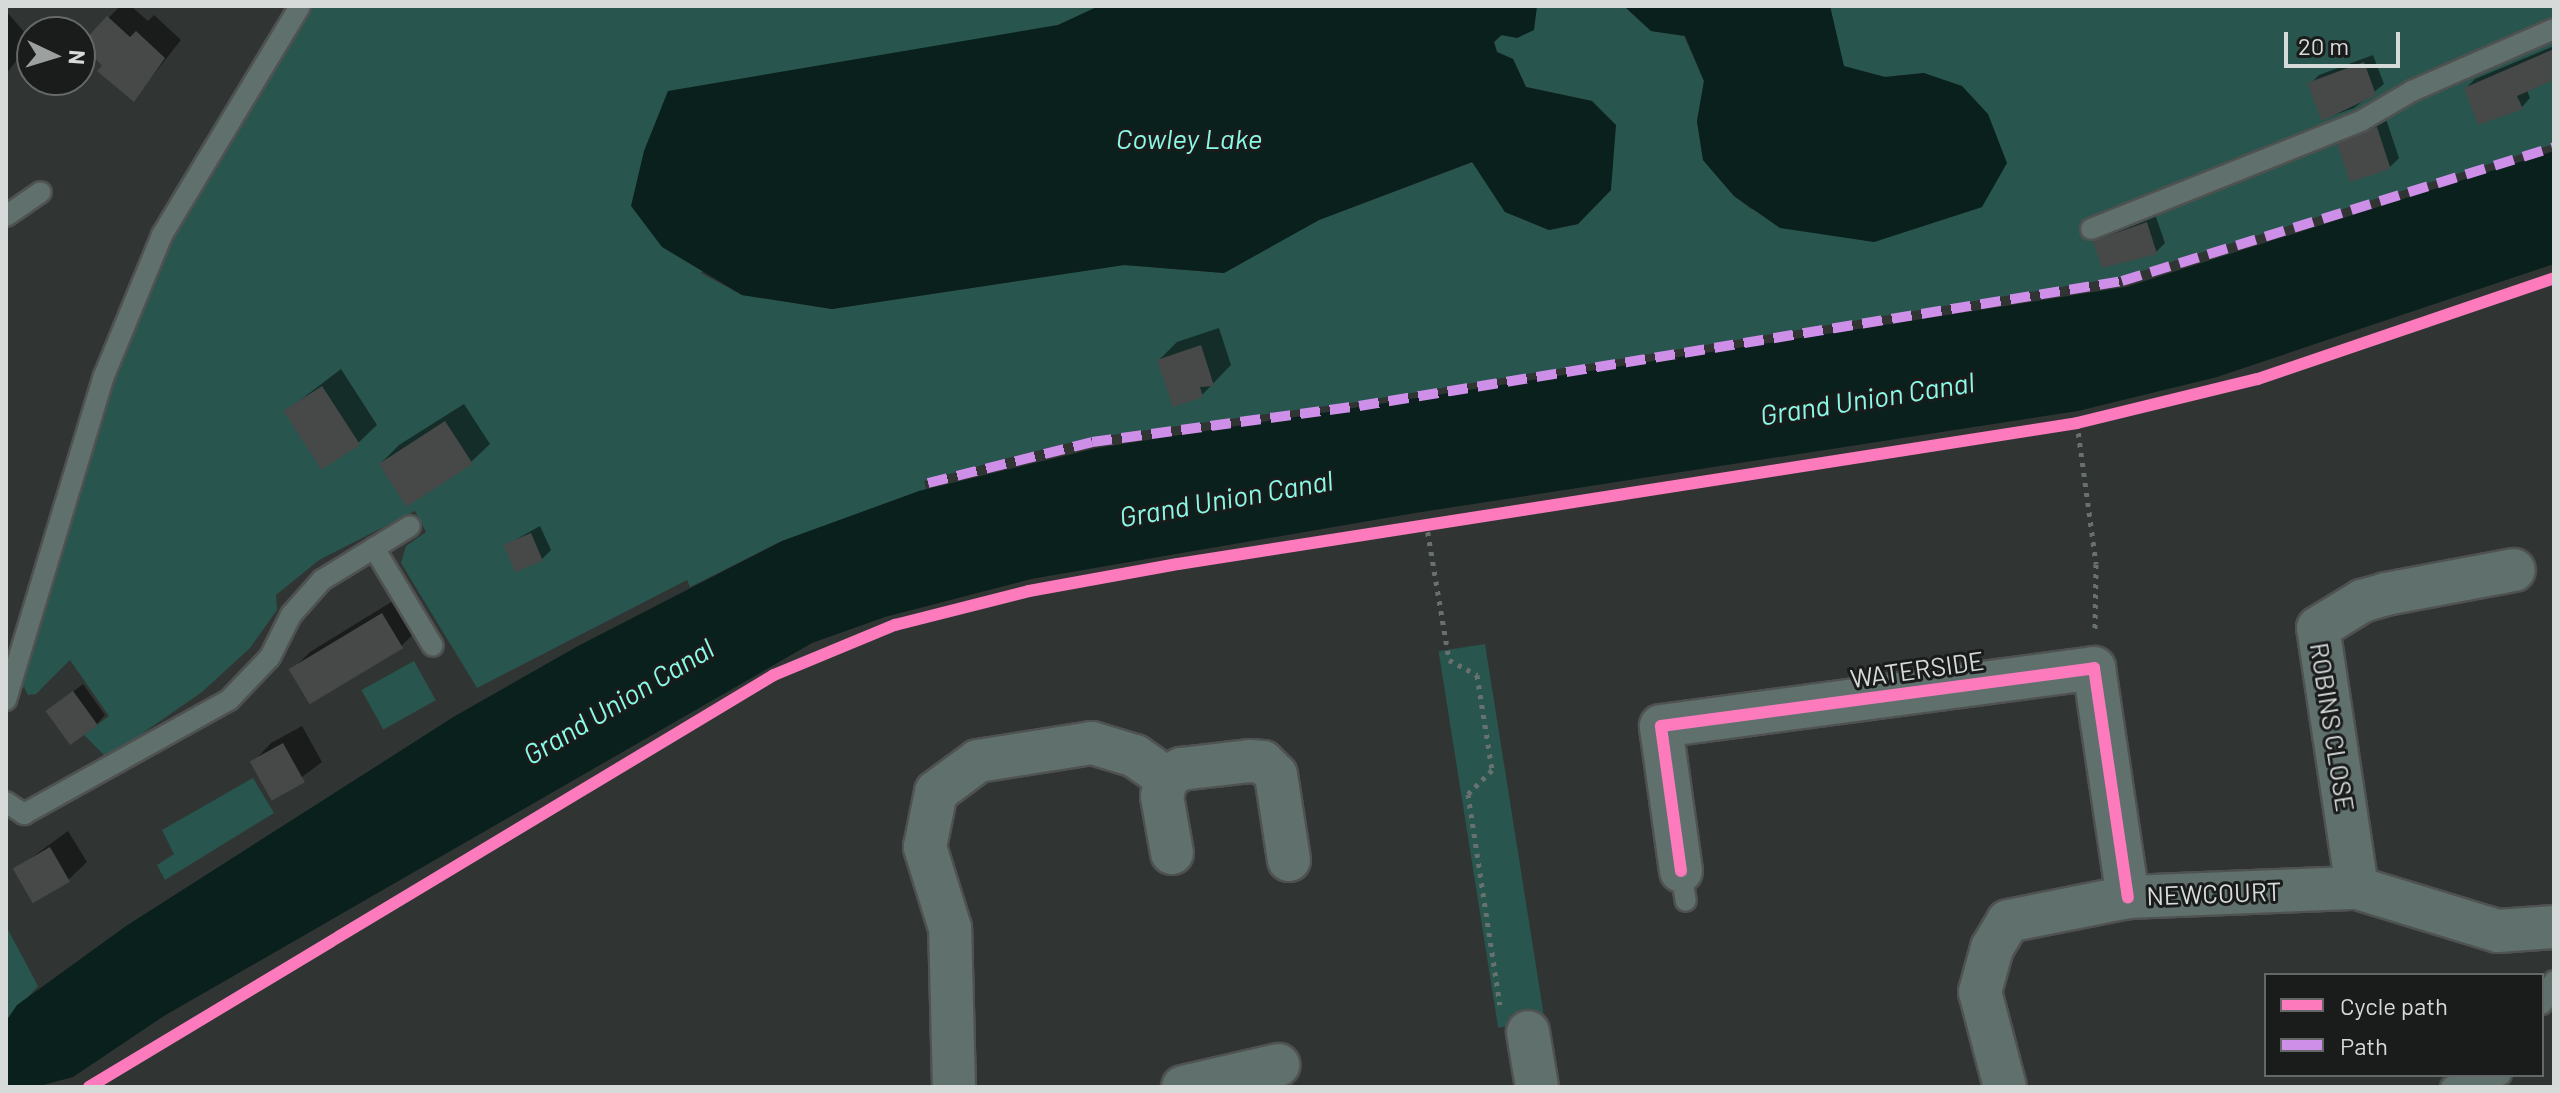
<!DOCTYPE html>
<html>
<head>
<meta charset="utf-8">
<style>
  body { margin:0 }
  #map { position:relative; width:2560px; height:1093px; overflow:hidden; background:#303533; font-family:Barlow,sans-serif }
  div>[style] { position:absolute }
  .green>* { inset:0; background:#28554e; transform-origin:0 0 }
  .water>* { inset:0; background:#0a201c }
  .shadow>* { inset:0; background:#0007 }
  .building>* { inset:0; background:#464948; transform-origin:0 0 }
  .path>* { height:5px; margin-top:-2.5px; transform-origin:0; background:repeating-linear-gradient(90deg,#677270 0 4px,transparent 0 10px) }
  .roads { filter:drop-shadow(2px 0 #4f5251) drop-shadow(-2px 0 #4f5251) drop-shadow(0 2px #4f5251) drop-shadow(0 -2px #4f5251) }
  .lane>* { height:20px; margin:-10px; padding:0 10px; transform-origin:10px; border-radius:10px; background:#5f706d }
  .street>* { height:42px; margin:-21px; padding:0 21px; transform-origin:21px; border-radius:21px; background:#5f706d }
  .quiet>* { height:10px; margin-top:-5px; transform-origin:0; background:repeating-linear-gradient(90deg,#ce8fe9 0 20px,transparent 0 30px) }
  .cycleway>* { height:12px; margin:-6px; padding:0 6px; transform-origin:6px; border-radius:6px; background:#fd7abc }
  span { translate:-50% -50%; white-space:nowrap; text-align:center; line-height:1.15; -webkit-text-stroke:6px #1a1c1c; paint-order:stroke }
  .street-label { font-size:26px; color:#d6dad9 }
  .water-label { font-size:28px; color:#8afae6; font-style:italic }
  .frame { position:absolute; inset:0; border:8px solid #d6dad9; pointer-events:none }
  .legend { position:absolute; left:2264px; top:973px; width:280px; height:104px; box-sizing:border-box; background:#1a1c1c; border:2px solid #656868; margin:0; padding:10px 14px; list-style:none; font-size:24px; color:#d6dad9 }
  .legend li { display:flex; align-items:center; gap:16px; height:40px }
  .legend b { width:40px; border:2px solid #656868 }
  .north { position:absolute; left:16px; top:16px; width:80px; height:80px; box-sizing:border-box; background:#1a1c1c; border:2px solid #656868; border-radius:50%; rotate:94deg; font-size:22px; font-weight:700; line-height:32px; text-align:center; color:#d6dad9 }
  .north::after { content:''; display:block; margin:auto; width:28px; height:36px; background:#9ca09f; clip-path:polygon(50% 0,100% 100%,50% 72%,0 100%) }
  .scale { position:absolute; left:2284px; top:32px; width:116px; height:36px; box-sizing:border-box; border:4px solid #d6dad9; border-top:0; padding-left:10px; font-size:24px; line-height:28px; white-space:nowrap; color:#d6dad9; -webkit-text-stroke:6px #1a1c1c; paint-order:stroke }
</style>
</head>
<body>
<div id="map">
  <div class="green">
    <i style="clip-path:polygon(286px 6px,1099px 6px,1058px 25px,701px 273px,742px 295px,832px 309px,1124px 265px,1224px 273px,1319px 220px,1473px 162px,1505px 212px,1549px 230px,1578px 224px,1611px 190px,1592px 101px,1526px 87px,1513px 59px,1497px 52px,1494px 42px,1537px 6px,1624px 6px,1651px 31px,1684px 36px,1704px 81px,1697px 121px,1703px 160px,1734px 196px,1751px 209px,1874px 242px,1982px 207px,1924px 73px,1885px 77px,1843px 67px,1830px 6px,2554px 6px,2554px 144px,2122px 277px,1356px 402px,1089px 438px,1004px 459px,924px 481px,926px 489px,782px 541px,690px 587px,687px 580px,477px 688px,401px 563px,406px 546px,426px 532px,415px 511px,319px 560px,276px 595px,277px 610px,250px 648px,202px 692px,107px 758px,84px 735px,109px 716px,70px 660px,36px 694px,28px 695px,24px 687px,6px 701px,31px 595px,67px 461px,125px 300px,173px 192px)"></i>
    <i style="left:1485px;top:644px;width:381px;height:47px;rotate:81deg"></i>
    <i style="left:414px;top:661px;width:45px;height:60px;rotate:61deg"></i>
    <i style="clip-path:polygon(253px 778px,274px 813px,165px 880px,157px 865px,174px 854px,162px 830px)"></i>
    <i style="clip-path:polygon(6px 926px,38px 986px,6px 1021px)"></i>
  </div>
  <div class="water">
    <i style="clip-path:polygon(1099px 6px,1537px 6px,1534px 30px,1517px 38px,1501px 35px,1494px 42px,1497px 52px,1513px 59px,1526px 87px,1592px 101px,1616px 125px,1611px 190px,1578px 224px,1549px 230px,1505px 212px,1472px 162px,1319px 220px,1224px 273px,1124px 265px,832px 309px,742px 295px,662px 247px,631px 206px,644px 151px,668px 91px,1058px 25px)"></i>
    <i style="clip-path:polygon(1624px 6px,1830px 6px,1844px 66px,1885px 77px,1924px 73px,1962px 86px,1988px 114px,2007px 163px,1982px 207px,1874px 242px,1780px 228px,1734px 196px,1703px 160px,1697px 121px,1704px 81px,1685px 36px,1651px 31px)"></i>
    <i style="clip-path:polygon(2554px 151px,2554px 264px,2217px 377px,2078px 411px,1415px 513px,1031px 579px,885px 617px,812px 643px,164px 1016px,73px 1077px,36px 1087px,6px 1087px,6px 1021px,17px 1005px,126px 926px,455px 716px,578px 646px,782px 541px,919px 491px,1097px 448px,2126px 287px)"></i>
  </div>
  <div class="shadow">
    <i style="clip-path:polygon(120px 6px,131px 6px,148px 21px,154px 15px,181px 40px,134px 99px,85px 43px)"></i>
    <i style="clip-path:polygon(6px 11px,32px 41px,6px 74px)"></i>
    <i style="clip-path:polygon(2554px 46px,2554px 78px,2527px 90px,2530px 98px,2522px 107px,2466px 88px,2475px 79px)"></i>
    <i style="clip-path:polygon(2373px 55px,2384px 84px,2354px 108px,2323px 119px,2310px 84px,2319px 75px)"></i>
    <i style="clip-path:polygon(2386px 119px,2399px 158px,2390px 167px,2340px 145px)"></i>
    <i style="clip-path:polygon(2155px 214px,2165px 243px,2156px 252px,2095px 242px,2104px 233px)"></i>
    <i style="clip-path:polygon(1219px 328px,1231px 365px,1202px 395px,1159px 360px,1177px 342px)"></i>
    <i style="clip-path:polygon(341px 369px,377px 425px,358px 443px,286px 411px)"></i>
    <i style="clip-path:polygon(464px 404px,490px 444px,471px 462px,381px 463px,399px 445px)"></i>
    <i style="clip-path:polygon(540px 526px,551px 550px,542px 559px,506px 545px)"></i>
    <i style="clip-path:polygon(401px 596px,420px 628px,401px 646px,292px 670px,310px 652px)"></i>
    <i style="clip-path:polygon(83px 684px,105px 715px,97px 724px,48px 711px)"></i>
    <i style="clip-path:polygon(302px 726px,322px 762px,274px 798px,253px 762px,271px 743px)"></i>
    <i style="clip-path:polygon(68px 831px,87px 862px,68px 880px,16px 869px)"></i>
  </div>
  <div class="building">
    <i style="clip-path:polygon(107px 16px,130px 37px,136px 31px,165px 58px,134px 102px,97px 71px,102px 66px,82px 43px)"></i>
    <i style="clip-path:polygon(2554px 49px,2554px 80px,2517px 96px,2523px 109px,2478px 125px,2464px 88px)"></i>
    <i style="clip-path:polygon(2364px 62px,2376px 95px,2322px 121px,2307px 83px)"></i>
    <i style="left:2377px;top:127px;width:44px;height:43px;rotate:72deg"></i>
    <i style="clip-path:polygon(2147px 222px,2157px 254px,2102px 268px,2093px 241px)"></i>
    <i style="clip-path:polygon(1201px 345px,1214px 386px,1200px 387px,1203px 397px,1173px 407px,1157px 360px)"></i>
    <i style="left:322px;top:386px;width:70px;height:46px;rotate:57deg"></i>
    <i style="left:445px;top:421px;width:51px;height:79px;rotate:57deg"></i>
    <i style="left:531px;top:533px;width:30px;height:30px;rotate:67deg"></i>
    <i style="left:382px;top:613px;width:41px;height:109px;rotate:59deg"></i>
    <i style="left:73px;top:691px;width:42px;height:34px;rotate:54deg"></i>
    <i style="left:283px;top:743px;width:45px;height:38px;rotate:61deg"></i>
    <i style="left:50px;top:847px;width:40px;height:43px;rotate:60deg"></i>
  </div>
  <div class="path">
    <i style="left:2077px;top:423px;width:142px;rotate:82.3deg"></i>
    <i style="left:2096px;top:564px;width:65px;rotate:90.9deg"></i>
    <i style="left:1426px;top:522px;width:140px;rotate:80.5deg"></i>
    <i style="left:1449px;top:660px;width:32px;rotate:28deg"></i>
    <i style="left:1477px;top:675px;width:96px;rotate:81deg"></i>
    <i style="left:1492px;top:770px;width:34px;rotate:135deg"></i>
    <i style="left:1468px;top:794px;width:213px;rotate:81.4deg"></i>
    <i style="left:89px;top:1087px;width:799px;rotate:-31.03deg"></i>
    <i style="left:774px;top:675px;width:131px;rotate:-22.5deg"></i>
    <i style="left:895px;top:625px;width:138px;rotate:-14.2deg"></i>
    <i style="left:1029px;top:591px;width:151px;rotate:-10.3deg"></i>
    <i style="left:1178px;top:564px;width:910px;rotate:-8.91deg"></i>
    <i style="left:2077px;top:423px;width:186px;rotate:-13.7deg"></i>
    <i style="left:2258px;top:379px;width:313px;rotate:-18.8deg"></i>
  </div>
  <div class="roads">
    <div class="lane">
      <i style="left:6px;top:216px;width:42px;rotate:-34.4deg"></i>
      <i style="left:2091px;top:229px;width:291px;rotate:-21.8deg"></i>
      <i style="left:2361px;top:121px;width:59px;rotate:-30.5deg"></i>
      <i style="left:2412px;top:91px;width:155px;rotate:-23.6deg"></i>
      <i style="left:374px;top:548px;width:114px;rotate:59deg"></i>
      <i style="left:6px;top:700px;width:338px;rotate:-73.2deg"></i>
      <i style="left:104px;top:376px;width:152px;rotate:-67.6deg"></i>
      <i style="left:162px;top:235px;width:267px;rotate:-58.9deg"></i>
      <i style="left:6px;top:802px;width:22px;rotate:34deg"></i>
      <i style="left:24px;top:814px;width:235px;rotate:-29.1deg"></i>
      <i style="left:229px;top:700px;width:59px;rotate:-46.4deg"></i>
      <i style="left:270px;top:657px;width:47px;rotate:-63.4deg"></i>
      <i style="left:291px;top:615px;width:47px;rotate:-48.5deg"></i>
      <i style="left:322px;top:580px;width:103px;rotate:-31.5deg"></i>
      <i style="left:1681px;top:871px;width:30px;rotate:81deg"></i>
      <i style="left:2542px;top:1004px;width:26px;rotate:-62deg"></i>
      <i style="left:2451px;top:1087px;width:51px;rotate:-13.5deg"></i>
    </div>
    <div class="street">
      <i style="left:1172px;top:853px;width:58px;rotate:-100deg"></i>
      <i style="left:1162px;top:796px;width:19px;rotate:-74deg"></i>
      <i style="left:1167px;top:778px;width:17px;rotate:-33deg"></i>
      <i style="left:1181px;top:769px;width:68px;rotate:-6.7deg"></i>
      <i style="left:1249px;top:761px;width:14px;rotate:4deg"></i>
      <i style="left:1263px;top:762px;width:18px;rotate:45deg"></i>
      <i style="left:1276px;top:775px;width:86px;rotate:81.3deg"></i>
      <i style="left:1681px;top:871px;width:146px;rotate:-97.9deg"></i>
      <i style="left:1661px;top:726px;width:437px;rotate:-7.6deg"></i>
      <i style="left:2094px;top:668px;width:232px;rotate:81.6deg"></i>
      <i style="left:2357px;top:888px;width:263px;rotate:-98.5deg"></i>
      <i style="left:2318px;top:628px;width:52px;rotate:-31.5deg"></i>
      <i style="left:2362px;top:601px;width:25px;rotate:-16deg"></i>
      <i style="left:2386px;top:594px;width:130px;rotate:-10.6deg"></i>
      <i style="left:1528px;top:1032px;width:56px;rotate:80.7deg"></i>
      <i style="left:954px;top:1087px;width:159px;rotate:-91.4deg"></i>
      <i style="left:950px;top:928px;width:85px;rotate:-107.2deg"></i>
      <i style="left:925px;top:847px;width:56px;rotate:-78.7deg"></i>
      <i style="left:936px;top:792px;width:52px;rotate:-36.4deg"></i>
      <i style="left:978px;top:761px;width:115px;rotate:-9deg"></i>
      <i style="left:1092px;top:743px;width:45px;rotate:16.8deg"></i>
      <i style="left:1135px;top:756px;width:39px;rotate:35deg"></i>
      <i style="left:1183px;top:1087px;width:98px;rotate:-13deg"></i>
      <i style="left:2005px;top:1087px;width:98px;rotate:-104.7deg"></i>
      <i style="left:1980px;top:992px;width:46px;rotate:-74.7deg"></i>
      <i style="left:1992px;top:948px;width:31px;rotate:-59deg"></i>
      <i style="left:2008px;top:921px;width:122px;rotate:-11.3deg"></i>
      <i style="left:2128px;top:897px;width:229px;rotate:-2.3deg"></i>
      <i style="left:2357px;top:888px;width:147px;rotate:17deg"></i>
      <i style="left:2498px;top:931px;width:56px;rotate:-4.1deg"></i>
    </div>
  </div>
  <div class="quiet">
    <i style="left:928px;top:483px;width:169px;rotate:-14deg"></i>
    <i style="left:1092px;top:442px;width:269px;rotate:-7.7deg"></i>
    <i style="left:1359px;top:406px;width:773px;rotate:-9.3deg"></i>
    <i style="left:2122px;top:281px;width:452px;rotate:-17.2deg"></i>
  </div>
  <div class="cycleway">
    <i style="left:1681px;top:871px;width:146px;rotate:-97.9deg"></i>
    <i style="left:1661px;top:726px;width:437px;rotate:-7.6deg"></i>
    <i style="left:2094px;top:668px;width:232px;rotate:81.6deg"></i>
    <i style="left:89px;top:1087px;width:799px;rotate:-31.03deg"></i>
    <i style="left:774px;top:675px;width:131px;rotate:-22.5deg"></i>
    <i style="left:895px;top:625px;width:138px;rotate:-14.2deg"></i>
    <i style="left:1029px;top:591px;width:151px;rotate:-10.3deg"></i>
    <i style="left:1178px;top:564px;width:910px;rotate:-8.91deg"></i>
    <i style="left:2077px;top:423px;width:186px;rotate:-13.7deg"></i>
    <i style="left:2258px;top:379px;width:313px;rotate:-18.8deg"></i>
  </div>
  <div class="street-label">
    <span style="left:1917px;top:669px;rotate:-8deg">WATERSIDE</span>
    <span style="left:2333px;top:727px;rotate:81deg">ROBINS CLOSE</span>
    <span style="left:2214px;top:893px;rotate:-2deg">NEWCOURT</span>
  </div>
  <div class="water-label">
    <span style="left:1189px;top:138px">Cowley Lake</span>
    <span style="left:1867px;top:398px;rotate:-9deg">Grand Union Canal</span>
    <span style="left:1226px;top:498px;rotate:-10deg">Grand Union Canal</span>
    <span style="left:618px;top:701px;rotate:-31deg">Grand Union Canal</span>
  </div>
  <div class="frame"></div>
  <ul class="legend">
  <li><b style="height:10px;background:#fd7abc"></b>Cycle path</li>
  <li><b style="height:10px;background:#ce8fe9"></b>Path</li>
  </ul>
  <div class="north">N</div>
  <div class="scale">20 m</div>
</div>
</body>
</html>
